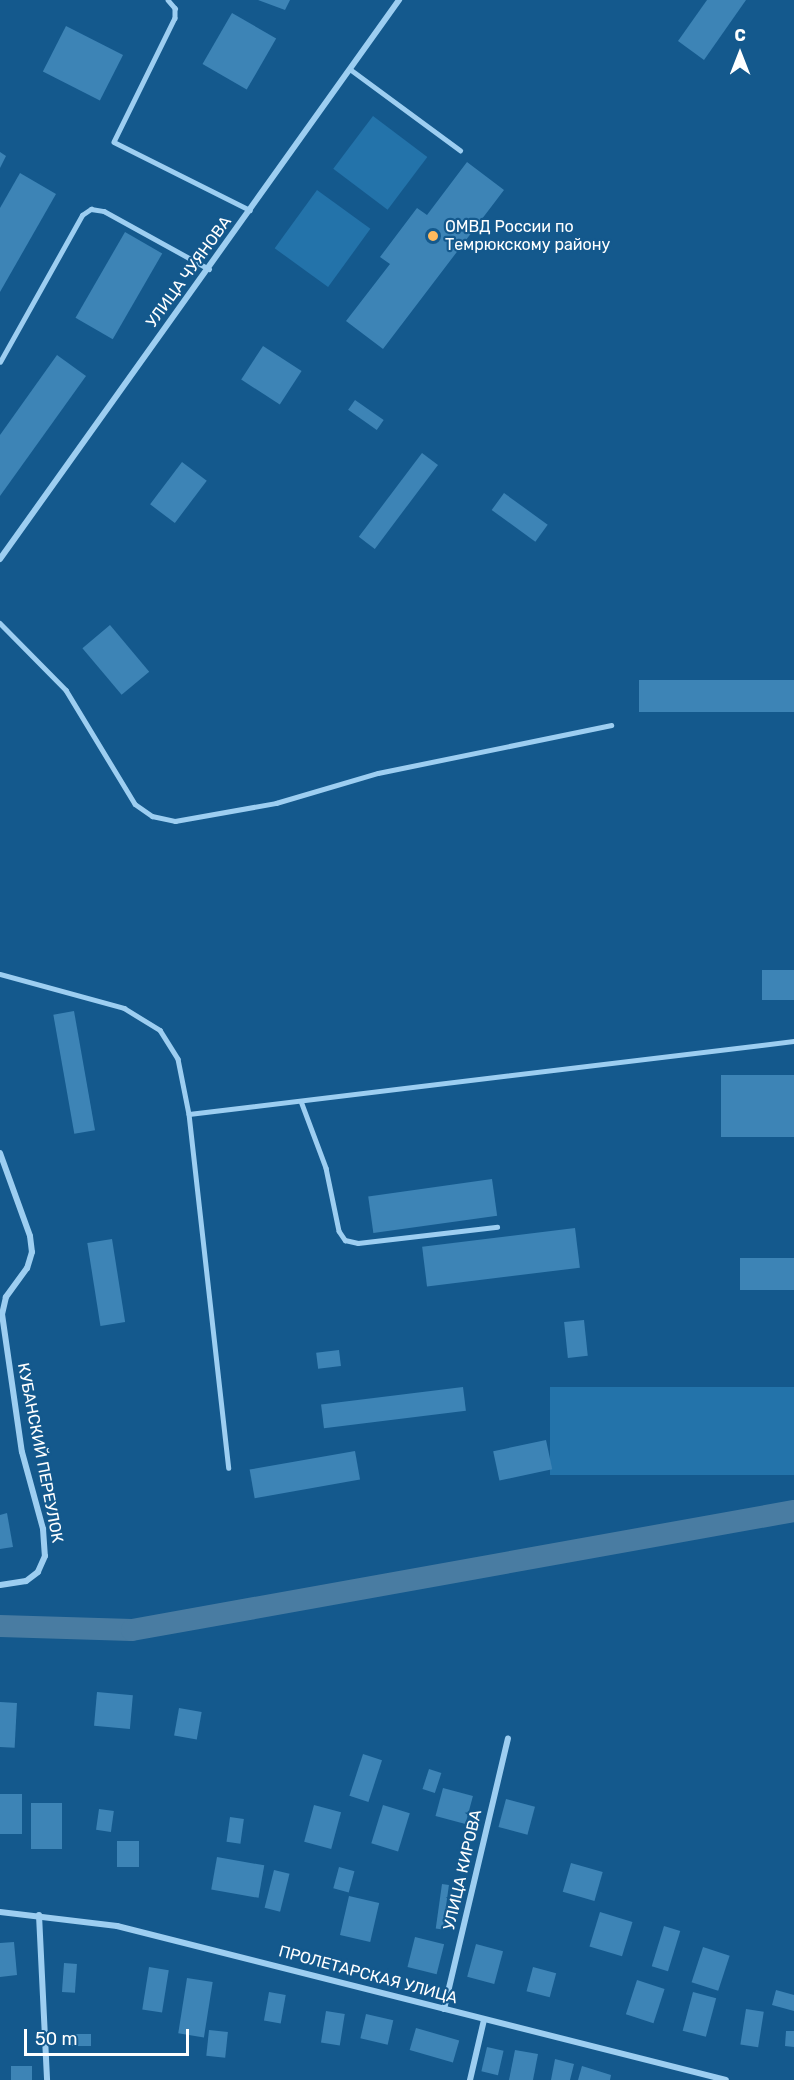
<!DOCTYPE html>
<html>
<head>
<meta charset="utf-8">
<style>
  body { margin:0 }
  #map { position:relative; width:794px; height:2080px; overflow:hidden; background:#14598d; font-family:Rubik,sans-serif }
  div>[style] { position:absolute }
  .green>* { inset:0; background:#2373aa; transform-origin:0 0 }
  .canal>* { height:22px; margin:-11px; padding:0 11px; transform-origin:11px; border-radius:11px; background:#497ca2 }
  .building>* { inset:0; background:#3d84b6; transform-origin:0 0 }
  .service>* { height:4.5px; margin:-2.25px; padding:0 2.25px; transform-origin:2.25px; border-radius:2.25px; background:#9dcef1 }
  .minor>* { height:6px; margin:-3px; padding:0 3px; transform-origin:3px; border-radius:3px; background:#9dcef1 }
  .dots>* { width:16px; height:16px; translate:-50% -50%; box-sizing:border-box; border:3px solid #14598d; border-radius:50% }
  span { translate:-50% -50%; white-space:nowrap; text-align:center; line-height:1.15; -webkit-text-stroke:4.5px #14598d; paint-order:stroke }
  .poi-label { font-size:16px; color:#fff }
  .left { translate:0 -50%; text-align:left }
  .street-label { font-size:16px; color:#fff }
  .north { position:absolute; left:710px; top:24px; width:60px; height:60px; -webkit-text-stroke:4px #14598d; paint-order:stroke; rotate:0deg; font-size:16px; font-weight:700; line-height:24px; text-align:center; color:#fff }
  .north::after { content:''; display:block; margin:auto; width:21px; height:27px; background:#fff; clip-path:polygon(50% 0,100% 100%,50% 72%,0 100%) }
  .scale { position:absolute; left:24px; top:2029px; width:165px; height:27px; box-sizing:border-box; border:3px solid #fff; border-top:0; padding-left:8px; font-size:18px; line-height:21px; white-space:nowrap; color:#fff; -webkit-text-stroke:4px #14598d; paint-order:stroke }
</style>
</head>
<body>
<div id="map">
  <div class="green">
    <i style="left:373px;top:116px;width:68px;height:66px;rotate:37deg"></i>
    <i style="left:317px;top:190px;width:66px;height:72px;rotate:36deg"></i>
    <i style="left:794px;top:1387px;width:88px;height:244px;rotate:90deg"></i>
  </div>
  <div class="canal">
    <i style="left:0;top:1626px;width:132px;rotate:1.7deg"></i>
    <i style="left:132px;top:1630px;width:673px;rotate:-10.19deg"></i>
  </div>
  <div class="building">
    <i style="clip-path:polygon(258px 0,290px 0,285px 10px)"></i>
    <i style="clip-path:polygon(707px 0,746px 0,704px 60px,678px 41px)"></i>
    <i style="left:232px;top:13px;width:51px;height:59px;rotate:30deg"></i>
    <i style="left:66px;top:26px;width:64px;height:51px;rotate:27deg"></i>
    <i style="clip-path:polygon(0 152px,6px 156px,0 168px)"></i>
    <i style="clip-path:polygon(467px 162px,504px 190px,383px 349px,346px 321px,390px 264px,380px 257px,417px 208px,427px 215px)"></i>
    <i style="clip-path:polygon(20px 173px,56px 194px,0 292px,0 208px)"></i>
    <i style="left:125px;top:232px;width:43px;height:99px;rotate:30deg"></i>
    <i style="left:263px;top:346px;width:46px;height:40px;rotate:33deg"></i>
    <i style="clip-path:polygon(57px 355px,86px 376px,0 496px,0 435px)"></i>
    <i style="left:355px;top:400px;width:35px;height:12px;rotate:35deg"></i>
    <i style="left:422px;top:453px;width:20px;height:105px;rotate:37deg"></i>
    <i style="left:182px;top:462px;width:31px;height:53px;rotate:37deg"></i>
    <i style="left:504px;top:493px;width:54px;height:21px;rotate:36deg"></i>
    <i style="left:110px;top:625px;width:61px;height:36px;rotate:50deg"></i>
    <i style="left:794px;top:680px;width:32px;height:155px;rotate:90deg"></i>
    <i style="left:794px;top:970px;width:30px;height:32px;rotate:90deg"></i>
    <i style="left:74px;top:1011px;width:121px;height:21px;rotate:80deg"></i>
    <i style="left:794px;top:1075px;width:62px;height:73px;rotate:90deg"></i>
    <i style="left:492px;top:1179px;width:37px;height:125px;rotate:82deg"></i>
    <i style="left:575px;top:1228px;width:40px;height:154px;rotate:83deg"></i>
    <i style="left:112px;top:1239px;width:84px;height:25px;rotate:81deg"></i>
    <i style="left:794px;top:1258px;width:32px;height:54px;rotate:90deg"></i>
    <i style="left:584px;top:1320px;width:36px;height:20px;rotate:84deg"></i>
    <i style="left:339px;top:1350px;width:16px;height:23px;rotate:83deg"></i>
    <i style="left:463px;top:1387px;width:24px;height:143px;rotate:83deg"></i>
    <i style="left:546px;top:1440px;width:30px;height:54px;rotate:78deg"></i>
    <i style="left:355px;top:1451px;width:29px;height:107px;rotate:80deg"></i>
    <i style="clip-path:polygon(7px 1513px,13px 1547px,0 1549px,0 1515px)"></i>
    <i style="left:97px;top:1692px;width:36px;height:34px;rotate:5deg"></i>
    <i style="left:0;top:1702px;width:17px;height:45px;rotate:3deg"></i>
    <i style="left:179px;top:1708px;width:23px;height:28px;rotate:10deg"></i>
    <i style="left:363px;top:1754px;width:20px;height:44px;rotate:18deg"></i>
    <i style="left:429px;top:1769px;width:13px;height:21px;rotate:18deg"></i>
    <i style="left:443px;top:1788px;width:31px;height:29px;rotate:15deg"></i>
    <i style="left:0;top:1794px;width:22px;height:40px"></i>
    <i style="left:506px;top:1799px;width:30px;height:29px;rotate:15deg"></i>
    <i style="left:31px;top:1803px;width:31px;height:46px"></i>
    <i style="left:314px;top:1805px;width:28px;height:38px;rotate:15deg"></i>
    <i style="left:383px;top:1805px;width:28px;height:40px;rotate:17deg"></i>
    <i style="left:99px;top:1809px;width:15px;height:21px;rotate:8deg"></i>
    <i style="left:230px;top:1817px;width:14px;height:25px;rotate:8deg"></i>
    <i style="left:117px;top:1841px;width:22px;height:26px"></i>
    <i style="left:217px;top:1857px;width:48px;height:33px;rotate:10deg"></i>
    <i style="left:571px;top:1863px;width:33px;height:30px;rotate:16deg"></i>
    <i style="left:339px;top:1867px;width:16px;height:22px;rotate:15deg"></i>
    <i style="left:274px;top:1870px;width:16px;height:39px;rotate:14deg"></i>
    <i style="left:442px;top:1884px;width:7px;height:45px;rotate:8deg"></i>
    <i style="left:349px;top:1896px;width:31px;height:40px;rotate:13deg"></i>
    <i style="left:600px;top:1912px;width:34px;height:36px;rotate:17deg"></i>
    <i style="left:664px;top:1926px;width:17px;height:42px;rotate:17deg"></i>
    <i style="left:415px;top:1937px;width:30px;height:31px;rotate:14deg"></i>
    <i style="clip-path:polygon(14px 1942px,17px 1975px,0 1977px,0 1943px)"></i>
    <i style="left:476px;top:1944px;width:28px;height:34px;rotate:15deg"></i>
    <i style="left:703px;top:1947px;width:28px;height:37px;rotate:18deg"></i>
    <i style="left:64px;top:1963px;width:13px;height:29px;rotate:4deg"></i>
    <i style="left:149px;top:1967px;width:20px;height:43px;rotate:9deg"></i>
    <i style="left:533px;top:1967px;width:24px;height:25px;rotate:15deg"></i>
    <i style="left:187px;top:1978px;width:26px;height:56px;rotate:9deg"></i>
    <i style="left:637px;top:1980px;width:29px;height:36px;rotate:18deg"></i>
    <i style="clip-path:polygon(776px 1990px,794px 1995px,794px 2011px,772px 2005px)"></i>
    <i style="left:269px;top:1992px;width:17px;height:29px;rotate:10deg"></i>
    <i style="left:693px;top:1992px;width:24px;height:40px;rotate:15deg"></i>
    <i style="left:746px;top:2009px;width:18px;height:36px;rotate:9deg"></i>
    <i style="left:326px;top:2011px;width:19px;height:32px;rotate:9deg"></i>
    <i style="left:366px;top:2014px;width:28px;height:25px;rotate:13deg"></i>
    <i style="left:416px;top:2028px;width:45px;height:23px;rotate:16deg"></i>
    <i style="left:209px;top:2030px;width:19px;height:26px;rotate:6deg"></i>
    <i style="clip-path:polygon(786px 2031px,794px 2031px,794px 2047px,785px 2046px)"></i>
    <i style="left:91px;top:2034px;width:12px;height:23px;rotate:90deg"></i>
    <i style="left:487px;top:2047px;width:17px;height:25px;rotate:13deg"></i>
    <i style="clip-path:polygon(515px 2050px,538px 2054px,533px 2080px,509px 2080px)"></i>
    <i style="clip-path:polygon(555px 2059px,574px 2064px,570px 2080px,551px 2080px)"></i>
    <i style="left:32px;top:2066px;width:14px;height:21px;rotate:90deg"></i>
    <i style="clip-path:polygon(582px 2066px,611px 2075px,610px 2080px,578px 2080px)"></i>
  </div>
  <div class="service">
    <i style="left:168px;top:0;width:11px;rotate:49deg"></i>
    <i style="left:175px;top:8px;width:10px;rotate:90deg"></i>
    <i style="left:175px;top:18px;width:138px;rotate:116.2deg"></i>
    <i style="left:114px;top:142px;width:152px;rotate:26.6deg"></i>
    <i style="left:350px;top:69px;width:137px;rotate:36.4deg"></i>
    <i style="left:0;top:362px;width:168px;rotate:-60.8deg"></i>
    <i style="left:82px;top:215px;width:11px;rotate:-34deg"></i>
    <i style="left:91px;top:209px;width:13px;rotate:9deg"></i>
    <i style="left:104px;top:211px;width:120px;rotate:28.9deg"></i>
    <i style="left:0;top:623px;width:94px;rotate:45.4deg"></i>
    <i style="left:66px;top:690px;width:133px;rotate:58.8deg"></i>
    <i style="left:135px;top:804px;width:21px;rotate:35deg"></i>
    <i style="left:152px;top:816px;width:24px;rotate:12deg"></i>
    <i style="left:175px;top:821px;width:103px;rotate:-10.1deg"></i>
    <i style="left:276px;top:803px;width:106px;rotate:-16.4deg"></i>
    <i style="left:378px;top:773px;width:238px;rotate:-11.6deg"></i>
    <i style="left:0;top:974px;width:129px;rotate:15.3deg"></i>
    <i style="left:124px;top:1008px;width:42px;rotate:31.4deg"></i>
    <i style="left:160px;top:1030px;width:34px;rotate:58deg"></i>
    <i style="left:178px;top:1059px;width:56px;rotate:78.7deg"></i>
    <i style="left:189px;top:1114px;width:356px;rotate:83.6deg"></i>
    <i style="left:301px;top:1101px;width:72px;rotate:69.5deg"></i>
    <i style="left:326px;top:1168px;width:64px;rotate:78.3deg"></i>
    <i style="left:339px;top:1231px;width:11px;rotate:56deg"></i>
    <i style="left:345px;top:1240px;width:13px;rotate:13deg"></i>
    <i style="left:358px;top:1243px;width:140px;rotate:-6.6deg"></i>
    <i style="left:189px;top:1114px;width:609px;rotate:-6.88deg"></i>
  </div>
  <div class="minor">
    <i style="left:0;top:559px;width:687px;rotate:-54.48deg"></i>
    <i style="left:0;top:1153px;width:88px;rotate:70.1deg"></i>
    <i style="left:30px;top:1236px;width:16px;rotate:83deg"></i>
    <i style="left:32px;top:1252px;width:17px;rotate:107deg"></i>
    <i style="left:27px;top:1268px;width:36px;rotate:126deg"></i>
    <i style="left:6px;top:1297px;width:17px;rotate:103deg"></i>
    <i style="left:2px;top:1314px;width:139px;rotate:81.8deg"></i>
    <i style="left:22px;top:1452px;width:80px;rotate:74.7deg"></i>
    <i style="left:43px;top:1529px;width:27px;rotate:86deg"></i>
    <i style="left:45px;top:1556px;width:17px;rotate:114deg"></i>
    <i style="left:38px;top:1572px;width:15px;rotate:143deg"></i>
    <i style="left:26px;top:1581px;width:26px;rotate:171deg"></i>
    <i style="left:0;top:1912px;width:118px;rotate:6.8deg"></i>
    <i style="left:117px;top:1926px;width:628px;rotate:14.19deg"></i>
    <i style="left:39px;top:1915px;width:165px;rotate:87.2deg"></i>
    <i style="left:444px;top:2009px;width:278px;rotate:-76.7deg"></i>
    <i style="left:470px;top:2080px;width:62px;rotate:-76.9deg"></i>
  </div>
  <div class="dots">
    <i style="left:433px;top:236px;background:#ffba5d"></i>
  </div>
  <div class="poi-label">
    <span class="left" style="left:445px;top:236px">ОМВД России по<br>Темрюкскому району</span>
  </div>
  <div class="street-label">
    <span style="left:189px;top:272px;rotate:-54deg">УЛИЦА ЧУЯНОВА</span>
    <span style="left:40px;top:1453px;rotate:79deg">КУБАНСКИЙ ПЕРЕУЛОК</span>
    <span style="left:463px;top:1870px;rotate:-77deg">УЛИЦА КИРОВА</span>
    <span style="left:368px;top:1975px;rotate:15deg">ПРОЛЕТАРСКАЯ УЛИЦА</span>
  </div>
  <div class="north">С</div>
  <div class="scale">50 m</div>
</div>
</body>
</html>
